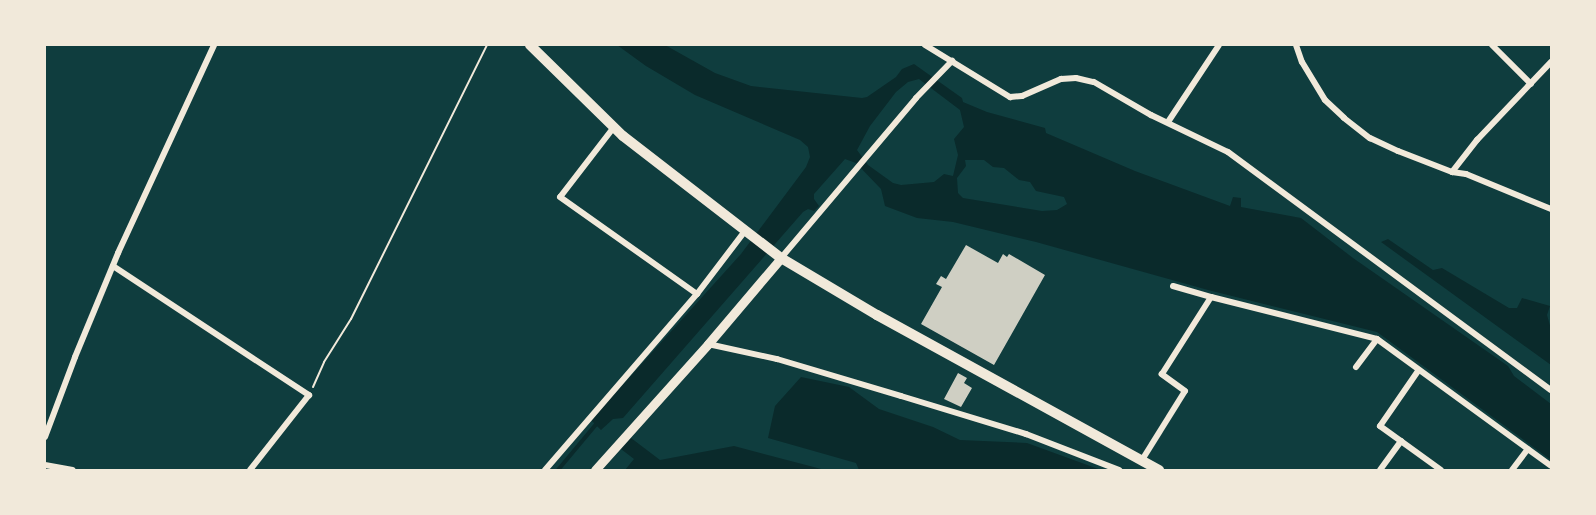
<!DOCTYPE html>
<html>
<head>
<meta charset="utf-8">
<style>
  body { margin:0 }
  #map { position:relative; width:1596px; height:515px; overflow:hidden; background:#0f3d3e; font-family:"Source Sans 3",sans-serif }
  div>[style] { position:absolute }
  .water>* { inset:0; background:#0a2a2b }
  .stream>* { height:4px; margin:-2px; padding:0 2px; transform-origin:2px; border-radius:2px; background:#0a2a2b }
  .building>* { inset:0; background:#cfcfc3 }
  .path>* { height:2px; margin:-1px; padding:0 1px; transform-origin:1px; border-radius:1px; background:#f1e9da }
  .minor>* { height:6px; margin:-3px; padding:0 3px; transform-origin:3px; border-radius:3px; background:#f1e9da }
  .secondary>* { height:9px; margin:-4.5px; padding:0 4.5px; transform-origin:4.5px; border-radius:4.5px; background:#f1e9da }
  .primary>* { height:10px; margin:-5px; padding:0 5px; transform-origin:5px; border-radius:5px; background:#f1e9da }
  span { translate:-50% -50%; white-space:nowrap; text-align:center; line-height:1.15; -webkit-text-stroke:5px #f1e9da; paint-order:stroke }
  .frame { position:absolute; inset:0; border:46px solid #f1e9da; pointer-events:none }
</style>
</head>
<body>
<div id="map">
  <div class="water">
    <i style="clip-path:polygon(evenodd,617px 45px,665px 45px,715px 73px,751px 86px,862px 98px,867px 97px,896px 77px,902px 69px,914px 64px,962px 98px,963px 102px,987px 112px,1045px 128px,1046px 133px,1135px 171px,1230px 206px,1233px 197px,1241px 198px,1241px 207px,1301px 218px,1353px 258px,1508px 366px,1514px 376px,1551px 404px,1551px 460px,1377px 332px,1208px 290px,1036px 242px,953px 222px,917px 218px,885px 206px,881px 189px,856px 163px,845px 159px,814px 194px,814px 199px,819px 206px,814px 211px,808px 209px,803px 212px,623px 418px,613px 419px,601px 430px,591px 420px,741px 254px,806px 167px,810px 157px,808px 147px,800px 140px,695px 95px,646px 66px,617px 45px,919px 79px,960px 110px,964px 127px,954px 139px,958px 155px,953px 176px,944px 174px,934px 182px,901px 185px,893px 183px,868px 165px,857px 150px,870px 126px,896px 92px,908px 82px,919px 79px,617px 45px,965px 160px,984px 160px,993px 167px,1004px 168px,1019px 180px,1030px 182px,1036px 191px,1064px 197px,1067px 204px,1057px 210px,1042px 211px,963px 198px,958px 193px,957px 178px,966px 166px,965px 160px)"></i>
    <i style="clip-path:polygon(1388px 239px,1433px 270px,1442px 268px,1509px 308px,1517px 308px,1522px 298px,1550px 306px,1547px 315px,1551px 329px,1551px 365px,1381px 242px)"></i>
    <i style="clip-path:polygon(801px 377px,849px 387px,879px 409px,933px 427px,960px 440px,1027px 443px,1101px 470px,859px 470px,856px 463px,768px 438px,775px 406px)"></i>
    <i style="clip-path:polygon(631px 438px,660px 460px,734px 446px,825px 470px,625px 470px,634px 459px,621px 449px)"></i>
  </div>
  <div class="stream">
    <i style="left:558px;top:470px;width:62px;rotate:-50.2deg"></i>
  </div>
  <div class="building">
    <i style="clip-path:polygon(966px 245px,998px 263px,1003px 254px,1007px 257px,1009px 254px,1045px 275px,994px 365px,921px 324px,942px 287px,936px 284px,941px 276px,946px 279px)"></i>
    <i style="clip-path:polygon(958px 373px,967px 378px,964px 383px,972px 388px,961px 407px,944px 399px)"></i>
  </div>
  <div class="path">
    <i style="left:313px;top:387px;width:27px;rotate:-66deg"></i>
    <i style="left:324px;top:362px;width:51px;rotate:-57.9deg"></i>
    <i style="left:351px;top:319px;width:306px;rotate:-63.6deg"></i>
  </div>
  <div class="minor">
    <i style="left:925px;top:45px;width:100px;rotate:31.5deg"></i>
    <i style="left:1010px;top:97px;width:12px;rotate:-5deg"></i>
    <i style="left:1022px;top:96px;width:43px;rotate:-23.6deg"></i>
    <i style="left:1061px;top:79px;width:15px;rotate:-4deg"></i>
    <i style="left:1076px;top:78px;width:18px;rotate:13deg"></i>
    <i style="left:1094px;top:82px;width:66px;rotate:30.1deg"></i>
    <i style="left:1151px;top:115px;width:85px;rotate:25.7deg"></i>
    <i style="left:1228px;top:152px;width:401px;rotate:36.4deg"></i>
    <i style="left:1296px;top:45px;width:18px;rotate:71deg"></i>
    <i style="left:1302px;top:62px;width:44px;rotate:58.8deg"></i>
    <i style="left:1325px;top:100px;width:26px;rotate:43deg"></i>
    <i style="left:1344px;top:118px;width:33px;rotate:38deg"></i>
    <i style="left:1370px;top:138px;width:31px;rotate:25deg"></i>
    <i style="left:1398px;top:151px;width:58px;rotate:21.3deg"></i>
    <i style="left:1452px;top:172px;width:14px;rotate:8deg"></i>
    <i style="left:1466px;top:174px;width:92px;rotate:22.4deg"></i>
    <i style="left:1492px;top:45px;width:55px;rotate:45deg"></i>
    <i style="left:1168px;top:122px;width:92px;rotate:-56.5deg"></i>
    <i style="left:614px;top:127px;width:88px;rotate:127.6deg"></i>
    <i style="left:560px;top:197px;width:168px;rotate:35.3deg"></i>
    <i style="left:697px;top:294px;width:79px;rotate:-52.7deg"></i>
    <i style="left:1452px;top:172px;width:41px;rotate:-52deg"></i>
    <i style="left:1477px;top:140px;width:108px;rotate:-46.5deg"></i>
    <i style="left:781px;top:258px;width:209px;rotate:-49.8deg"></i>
    <i style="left:916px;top:98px;width:52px;rotate:-45.8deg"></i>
    <i style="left:113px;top:266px;width:235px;rotate:33.4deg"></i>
    <i style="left:309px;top:395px;width:95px;rotate:128.2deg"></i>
    <i style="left:1173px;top:286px;width:40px;rotate:16deg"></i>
    <i style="left:708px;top:344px;width:71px;rotate:12.3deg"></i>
    <i style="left:777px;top:359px;width:129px;rotate:16.6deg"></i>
    <i style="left:901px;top:396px;width:131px;rotate:16.9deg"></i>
    <i style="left:1026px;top:434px;width:100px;rotate:21.2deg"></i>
    <i style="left:1356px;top:367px;width:35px;rotate:-53deg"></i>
    <i style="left:1418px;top:371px;width:67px;rotate:124.6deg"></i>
    <i style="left:1380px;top:426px;width:75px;rotate:35.8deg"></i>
    <i style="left:45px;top:437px;width:85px;rotate:-69.4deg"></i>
    <i style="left:75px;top:357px;width:113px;rotate:-67.5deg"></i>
    <i style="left:118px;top:253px;width:229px;rotate:-65.2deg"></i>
    <i style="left:1142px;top:460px;width:81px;rotate:-58.1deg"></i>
    <i style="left:1185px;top:391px;width:29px;rotate:-144deg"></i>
    <i style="left:1162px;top:374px;width:91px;rotate:-57.5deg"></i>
    <i style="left:1211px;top:297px;width:171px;rotate:14.2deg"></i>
    <i style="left:1377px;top:339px;width:215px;rotate:36.1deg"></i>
    <i style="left:45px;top:465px;width:28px;rotate:10deg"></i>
    <i style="left:545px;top:470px;width:233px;rotate:-49.2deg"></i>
    <i style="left:1380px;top:470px;width:36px;rotate:-54deg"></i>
    <i style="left:1512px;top:470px;width:26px;rotate:-53deg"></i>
  </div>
  <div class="secondary">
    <i style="left:595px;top:470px;width:169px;rotate:-48.1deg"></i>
    <i style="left:708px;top:344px;width:113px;rotate:-49.7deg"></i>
  </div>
  <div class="primary">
    <i style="left:530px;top:45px;width:130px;rotate:44.4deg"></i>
    <i style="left:623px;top:136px;width:200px;rotate:37.7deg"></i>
    <i style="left:781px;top:258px;width:112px;rotate:30.7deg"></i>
    <i style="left:877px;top:315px;width:322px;rotate:28.8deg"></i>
  </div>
  <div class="frame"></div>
</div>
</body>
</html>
